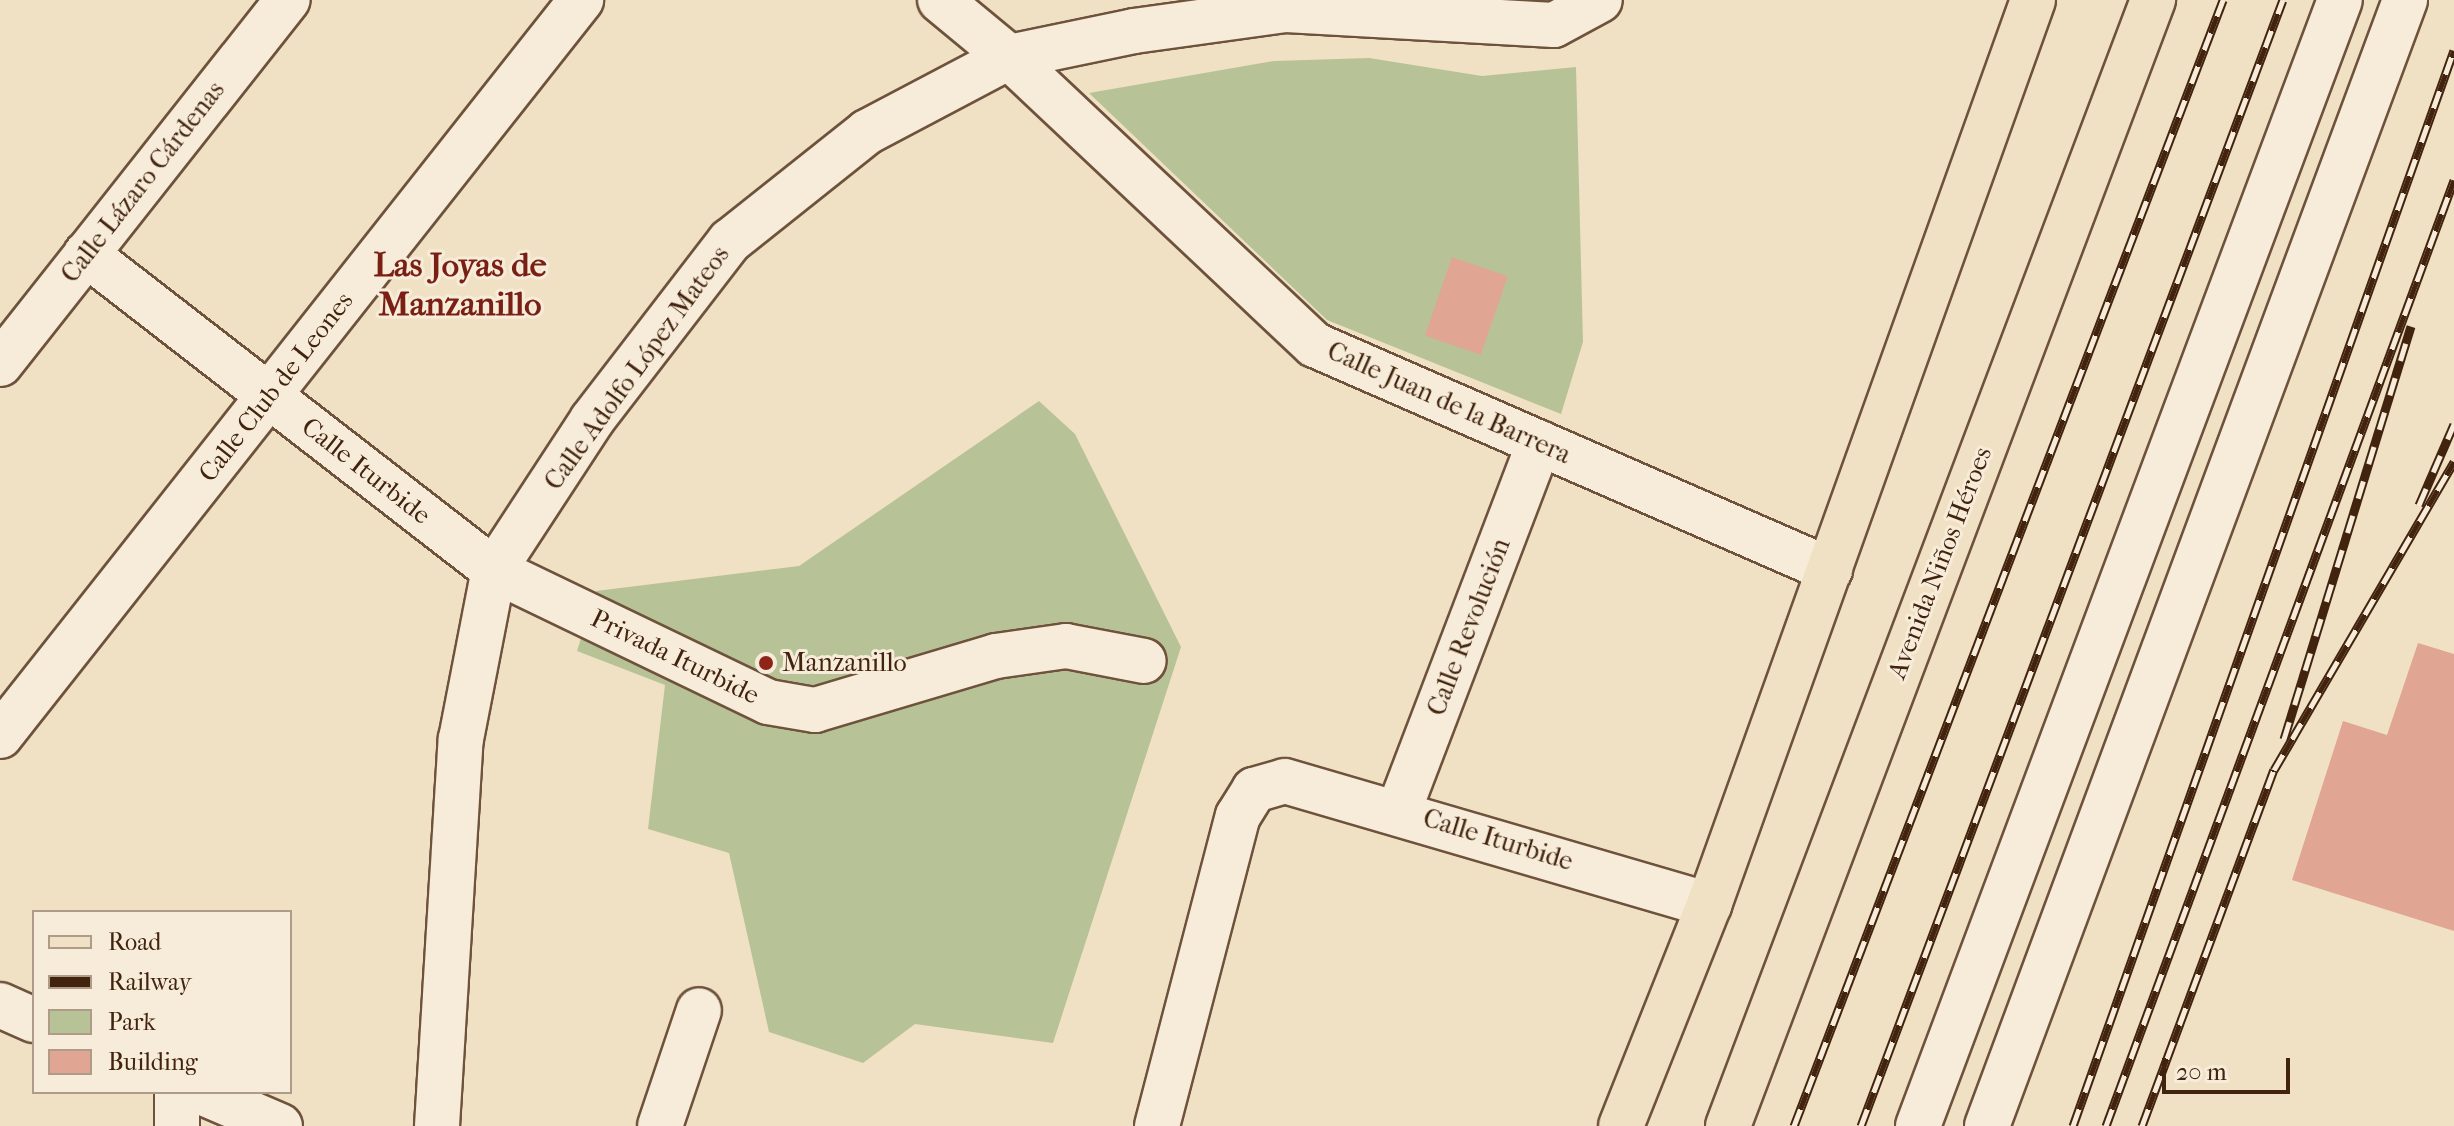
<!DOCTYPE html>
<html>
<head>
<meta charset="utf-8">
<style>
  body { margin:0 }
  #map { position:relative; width:2454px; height:1126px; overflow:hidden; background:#f1e1c4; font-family:"IM FELL French Canon",serif }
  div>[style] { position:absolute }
  .green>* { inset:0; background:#b7c396 }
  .building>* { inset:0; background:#e1a593; transform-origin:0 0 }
  .roads { filter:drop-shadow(2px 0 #6e523c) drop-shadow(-2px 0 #6e523c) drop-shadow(0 2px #6e523c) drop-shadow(0 -2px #6e523c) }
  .minor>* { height:44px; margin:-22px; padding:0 22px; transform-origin:22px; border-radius:22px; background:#f6ecd9 }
  .major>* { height:44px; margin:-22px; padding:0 22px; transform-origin:22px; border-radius:22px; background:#f1e1c4 }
  .rail>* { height:9px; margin-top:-4.5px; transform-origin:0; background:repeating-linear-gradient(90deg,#f6ecd9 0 18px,#42230e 0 36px); box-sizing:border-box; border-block:2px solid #42230e }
  .dots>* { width:22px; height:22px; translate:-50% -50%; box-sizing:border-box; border:4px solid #f6ecd9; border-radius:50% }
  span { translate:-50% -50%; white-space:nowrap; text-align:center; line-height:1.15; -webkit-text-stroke:6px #f6ecd9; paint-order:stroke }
  .street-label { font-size:26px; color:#42230e }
  .poi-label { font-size:26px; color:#42230e }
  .left { translate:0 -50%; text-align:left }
  .district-label { font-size:34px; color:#7a1f14; font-weight:700 }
  .legend { position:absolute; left:32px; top:910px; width:260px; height:184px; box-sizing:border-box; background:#f6ecd9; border:2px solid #ae9c88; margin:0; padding:10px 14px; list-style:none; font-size:24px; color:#42230e }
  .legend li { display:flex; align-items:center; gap:16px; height:40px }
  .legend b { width:40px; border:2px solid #ae9c88 }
  .scale { position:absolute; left:2162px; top:1058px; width:128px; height:36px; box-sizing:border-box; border:4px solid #42230e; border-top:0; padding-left:10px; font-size:24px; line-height:28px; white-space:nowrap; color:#42230e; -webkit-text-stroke:6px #f6ecd9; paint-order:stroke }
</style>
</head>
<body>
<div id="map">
  <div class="green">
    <i style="clip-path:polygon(1369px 58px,1482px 76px,1576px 67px,1583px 342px,1561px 414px,1327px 320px,1089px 93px,1274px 61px)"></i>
    <i style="clip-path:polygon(1039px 401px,1075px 434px,1181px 647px,1053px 1043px,915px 1024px,863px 1063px,769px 1032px,729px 853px,648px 829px,665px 685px,577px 651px,596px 591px,799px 566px)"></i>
  </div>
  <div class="building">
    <i style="left:1452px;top:257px;width:59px;height:83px;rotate:19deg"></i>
    <i style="clip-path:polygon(2418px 643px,2454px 654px,2454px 931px,2292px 880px,2343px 721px,2387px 735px)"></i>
  </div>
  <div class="roads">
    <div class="minor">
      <i style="left:940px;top:0;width:89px;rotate:39.6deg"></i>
      <i style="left:1009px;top:57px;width:420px;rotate:43.3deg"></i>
      <i style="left:1315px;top:345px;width:562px;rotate:23.6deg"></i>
      <i style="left:86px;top:254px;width:516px;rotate:37.76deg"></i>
      <i style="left:494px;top:570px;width:304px;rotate:25.7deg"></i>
      <i style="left:768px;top:702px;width:48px;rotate:9.7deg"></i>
      <i style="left:815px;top:710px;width:189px;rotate:-16.6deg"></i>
      <i style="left:996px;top:656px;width:71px;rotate:-8.1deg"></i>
      <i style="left:1066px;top:646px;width:79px;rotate:10.9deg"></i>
      <i style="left:0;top:364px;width:464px;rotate:-51.7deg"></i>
      <i style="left:0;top:736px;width:938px;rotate:-51.71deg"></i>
      <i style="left:1399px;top:810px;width:393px;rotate:-69.1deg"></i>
      <i style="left:0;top:1005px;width:37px;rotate:24deg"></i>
      <i style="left:177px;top:1092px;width:34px;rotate:90deg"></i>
      <i style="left:201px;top:1092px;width:86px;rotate:23.3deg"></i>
      <i style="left:437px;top:1126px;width:388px;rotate:-86.5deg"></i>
      <i style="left:461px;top:739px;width:172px;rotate:-79deg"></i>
      <i style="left:494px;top:570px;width:179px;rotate:-56.8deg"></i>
      <i style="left:592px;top:420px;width:226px;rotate:-52.4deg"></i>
      <i style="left:730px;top:241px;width:175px;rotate:-38.5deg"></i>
      <i style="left:867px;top:132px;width:161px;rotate:-27.8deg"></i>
      <i style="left:1009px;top:57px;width:128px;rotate:-11.7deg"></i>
      <i style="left:1134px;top:31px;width:153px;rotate:-7.9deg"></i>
      <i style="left:1286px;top:10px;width:268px;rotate:3.2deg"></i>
      <i style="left:1554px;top:25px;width:52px;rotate:-28.5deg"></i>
      <i style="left:660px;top:1126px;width:122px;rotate:-71.4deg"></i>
      <i style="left:1157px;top:1126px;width:320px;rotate:-75.4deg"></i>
      <i style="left:1238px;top:816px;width:31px;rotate:-58deg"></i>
      <i style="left:1254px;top:790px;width:32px;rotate:-16deg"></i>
      <i style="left:1285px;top:781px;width:442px;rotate:16.3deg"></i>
      <i style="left:1918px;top:1126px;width:1202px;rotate:-69.46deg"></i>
      <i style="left:1987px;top:1126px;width:1201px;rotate:-69.63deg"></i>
    </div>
    <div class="major">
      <i style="left:1621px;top:1126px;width:238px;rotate:-68.3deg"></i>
      <i style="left:1709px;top:905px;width:961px;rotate:-70.3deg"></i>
      <i style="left:1728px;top:1126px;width:1204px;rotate:-69.32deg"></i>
    </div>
  </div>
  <div class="rail">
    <i style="left:2419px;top:505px;width:88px;rotate:-66.6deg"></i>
    <i style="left:2284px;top:739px;width:432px;rotate:-72.9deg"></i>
    <i style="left:1794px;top:1126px;width:1205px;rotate:-69.14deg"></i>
    <i style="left:1861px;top:1126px;width:1202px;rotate:-69.46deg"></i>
    <i style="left:2073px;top:1126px;width:1141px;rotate:-70.5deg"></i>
    <i style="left:2106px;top:1126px;width:1008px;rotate:-69.8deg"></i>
    <i style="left:2142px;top:1126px;width:380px;rotate:-69.7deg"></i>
    <i style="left:2274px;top:770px;width:357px;rotate:-59.7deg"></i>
  </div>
  <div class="dots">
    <i style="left:766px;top:663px;background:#8f2418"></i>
  </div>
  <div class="street-label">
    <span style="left:143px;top:182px;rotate:-52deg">Calle Lázaro Cárdenas</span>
    <span style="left:637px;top:368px;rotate:-54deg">Calle Adolfo López Mateos</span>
    <span style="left:276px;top:387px;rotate:-52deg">Calle Club de Leones</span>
    <span style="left:1449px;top:403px;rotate:24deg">Calle Juan de la Barrera</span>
    <span style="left:366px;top:471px;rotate:38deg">Calle Iturbide</span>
    <span style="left:1940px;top:563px;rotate:-69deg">Avenida Niños Héroes</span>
    <span style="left:1469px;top:627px;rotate:-69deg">Calle Revolución</span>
    <span style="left:675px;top:657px;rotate:26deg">Privada Iturbide</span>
    <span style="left:1498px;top:840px;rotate:17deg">Calle Iturbide</span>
  </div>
  <div class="poi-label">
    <span class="left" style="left:782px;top:663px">Manzanillo</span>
  </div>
  <div class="district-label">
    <span style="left:460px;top:285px">Las Joyas de<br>Manzanillo</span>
  </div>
  <ul class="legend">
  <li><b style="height:10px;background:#f1e1c4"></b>Road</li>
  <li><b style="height:10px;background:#42230e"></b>Railway</li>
  <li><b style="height:22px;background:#b7c396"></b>Park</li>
  <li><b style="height:22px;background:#e1a593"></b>Building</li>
  </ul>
  <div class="scale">20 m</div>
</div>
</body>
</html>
